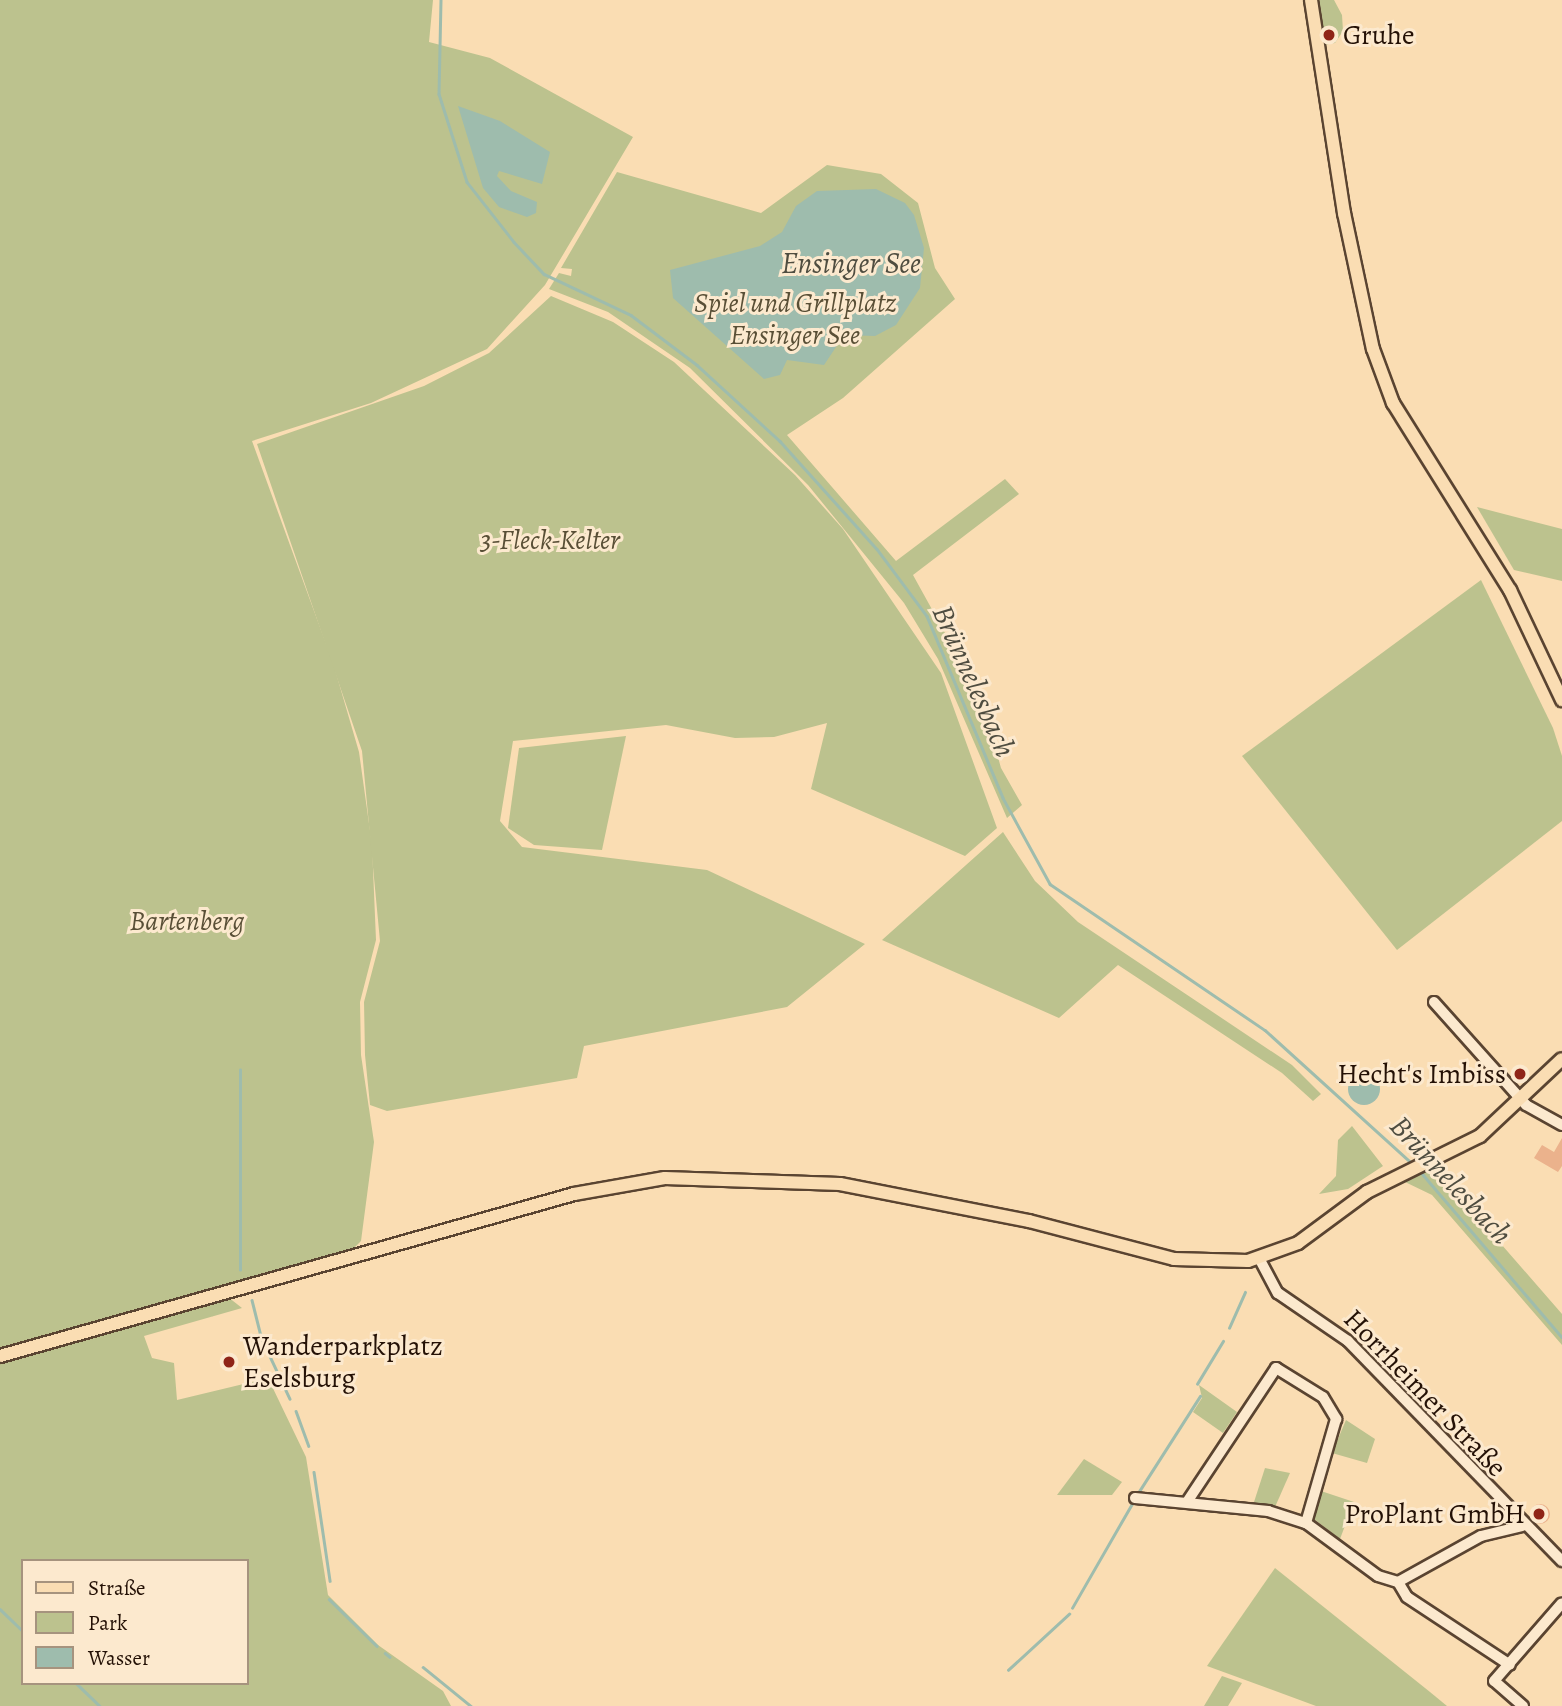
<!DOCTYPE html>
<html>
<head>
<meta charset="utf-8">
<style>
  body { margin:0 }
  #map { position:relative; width:1562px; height:1706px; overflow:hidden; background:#faddb3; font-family:Alegreya,serif }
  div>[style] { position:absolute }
  .green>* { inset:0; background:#bcc28e }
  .water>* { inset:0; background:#9ebcad }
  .round { border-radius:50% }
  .stream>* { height:2.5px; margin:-1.25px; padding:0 1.25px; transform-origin:1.25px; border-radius:1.25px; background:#9ebcad }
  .building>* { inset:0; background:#ebb28c }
  .roads { filter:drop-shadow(2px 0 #5a4431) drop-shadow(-2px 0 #5a4431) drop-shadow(0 2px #5a4431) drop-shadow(0 -2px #5a4431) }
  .minor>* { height:10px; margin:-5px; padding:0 5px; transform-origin:5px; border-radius:5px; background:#fce9ce }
  .major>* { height:12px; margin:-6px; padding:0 6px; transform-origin:6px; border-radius:6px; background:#faddb3 }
  .dots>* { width:19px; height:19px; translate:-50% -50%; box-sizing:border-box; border:4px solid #fce9ce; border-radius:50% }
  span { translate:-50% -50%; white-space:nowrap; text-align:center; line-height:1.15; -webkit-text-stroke:6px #fce9ce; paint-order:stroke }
  .poi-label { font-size:28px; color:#241106 }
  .left { translate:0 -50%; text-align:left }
  .right { translate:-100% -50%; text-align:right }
  .park-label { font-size:28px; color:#594f36; font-style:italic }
  .street-label { font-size:28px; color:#241106 }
  .water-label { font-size:30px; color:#4f4d40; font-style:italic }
  .legend { position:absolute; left:21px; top:1559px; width:228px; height:126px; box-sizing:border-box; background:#fce9ce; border:2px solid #a6937e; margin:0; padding:9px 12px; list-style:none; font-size:21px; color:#241106 }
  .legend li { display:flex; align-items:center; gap:14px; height:35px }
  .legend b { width:35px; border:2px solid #a6937e }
</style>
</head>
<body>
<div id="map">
  <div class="green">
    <i style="clip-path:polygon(0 0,433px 0,429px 42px,490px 58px,633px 137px,545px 285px,487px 349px,371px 403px,252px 441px,333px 663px,359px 752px,372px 845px,376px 940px,360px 1002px,361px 1055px,374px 1142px,361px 1241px,350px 1252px,0 1351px)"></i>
    <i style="clip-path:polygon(1317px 0,1334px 0,1342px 15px,1343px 31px,1335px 43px,1324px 45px)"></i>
    <i style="clip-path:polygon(827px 165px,881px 174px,918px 203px,935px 268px,955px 299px,843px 398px,787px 435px,896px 561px,1005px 479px,1019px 494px,913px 575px,982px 700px,1001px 768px,1022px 805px,1007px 818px,938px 659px,904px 603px,808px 485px,690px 368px,608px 312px,549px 289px,559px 273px,571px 276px,572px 269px,561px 268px,617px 172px,761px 213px)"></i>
    <i style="clip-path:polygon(551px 296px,613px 322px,674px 362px,795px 475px,843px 529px,941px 673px,997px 828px,965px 856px,811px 789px,827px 723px,774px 737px,735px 738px,666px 725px,513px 741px,500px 821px,522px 847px,707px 870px,865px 944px,787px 1007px,584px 1046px,577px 1078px,387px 1111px,370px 1105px,365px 1055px,364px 1002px,380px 941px,362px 751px,257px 444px,424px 386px,489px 353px)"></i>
    <i style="clip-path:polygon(1477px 507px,1562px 529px,1562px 581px,1514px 570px)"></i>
    <i style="clip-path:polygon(1481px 580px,1553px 728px,1562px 756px,1562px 821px,1397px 950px,1242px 756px)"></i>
    <i style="clip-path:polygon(626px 736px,602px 850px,534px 845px,508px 828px,519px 748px)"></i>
    <i style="clip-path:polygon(1003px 832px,1035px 881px,1078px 922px,1292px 1065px,1321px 1094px,1313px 1101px,1282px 1073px,1118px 965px,1059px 1018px,882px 940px)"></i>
    <i style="clip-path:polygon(1352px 1126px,1383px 1166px,1348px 1189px,1319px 1194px,1336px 1176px,1338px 1140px)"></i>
    <i style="clip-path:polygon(1434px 1167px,1562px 1314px,1562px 1345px,1432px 1195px,1403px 1181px)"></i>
    <i style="clip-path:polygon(evenodd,228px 1297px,242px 1308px,144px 1336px,152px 1358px,174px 1363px,177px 1400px,268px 1378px,306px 1457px,328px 1595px,378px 1645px,443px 1691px,451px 1706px,0 1706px,0 1360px,228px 1297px,23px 1561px,247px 1561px,247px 1683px,23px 1683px,23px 1561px)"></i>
    <i style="clip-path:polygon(1199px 1385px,1237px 1412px,1223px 1433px,1193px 1412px,1202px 1398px)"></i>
    <i style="clip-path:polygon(1346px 1420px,1375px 1439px,1367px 1463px,1332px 1453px)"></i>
    <i style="clip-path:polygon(1084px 1459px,1122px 1482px,1112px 1495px,1057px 1495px)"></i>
    <i style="clip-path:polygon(1265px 1468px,1290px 1473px,1275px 1507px,1254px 1502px)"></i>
    <i style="clip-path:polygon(1321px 1491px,1354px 1502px,1340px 1539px,1314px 1519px)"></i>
    <i style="clip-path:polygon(1275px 1568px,1430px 1692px,1447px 1706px,1316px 1706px,1207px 1666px)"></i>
    <i style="clip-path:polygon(1222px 1676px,1242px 1683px,1228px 1706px,1204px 1706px)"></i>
  </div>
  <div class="water">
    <i style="clip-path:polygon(458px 106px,500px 121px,550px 152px,542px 184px,499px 171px,497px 176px,511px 191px,537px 202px,536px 213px,527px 217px,499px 207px,483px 188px)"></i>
    <i style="clip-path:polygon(876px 189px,905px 203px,914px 215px,924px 248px,920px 288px,896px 325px,875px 336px,844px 335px,824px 365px,787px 360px,780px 375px,764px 379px,673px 298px,670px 270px,760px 246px,782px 232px,796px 206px,817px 191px)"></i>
    <i class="round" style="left:1348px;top:1073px;width:32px;height:32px"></i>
  </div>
  <div class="stream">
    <i style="left:441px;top:0;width:94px;rotate:91.2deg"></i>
    <i style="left:439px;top:94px;width:92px;rotate:72.3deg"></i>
    <i style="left:467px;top:182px;width:76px;rotate:51.9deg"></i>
    <i style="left:514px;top:242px;width:44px;rotate:46.8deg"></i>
    <i style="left:544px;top:274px;width:96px;rotate:25.2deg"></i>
    <i style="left:631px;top:315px;width:83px;rotate:37.1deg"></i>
    <i style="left:697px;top:365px;width:113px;rotate:42.5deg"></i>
    <i style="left:780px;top:441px;width:145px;rotate:48.1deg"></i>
    <i style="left:877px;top:549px;width:84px;rotate:53.3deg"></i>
    <i style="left:927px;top:616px;width:197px;rotate:67.3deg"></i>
    <i style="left:1003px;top:798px;width:98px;rotate:61.3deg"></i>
    <i style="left:1050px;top:884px;width:260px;rotate:34.2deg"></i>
    <i style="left:1265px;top:1030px;width:200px;rotate:42.2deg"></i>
    <i style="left:1420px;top:1171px;width:218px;rotate:49.5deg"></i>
    <i style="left:240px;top:1270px;width:200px;rotate:-90deg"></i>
    <i style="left:252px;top:1300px;width:38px;rotate:76deg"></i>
    <i style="left:261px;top:1337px;width:68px;rotate:64.9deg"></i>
    <i style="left:1229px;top:1328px;width:39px;rotate:-66deg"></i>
    <i style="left:1197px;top:1384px;width:50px;rotate:-58.8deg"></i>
    <i style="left:296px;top:1411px;width:37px;rotate:70deg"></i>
    <i style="left:314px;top:1472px;width:110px;rotate:81.6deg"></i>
    <i style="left:1138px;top:1493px;width:115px;rotate:-57.4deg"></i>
    <i style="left:329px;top:1599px;width:67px;rotate:44.4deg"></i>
    <i style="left:1072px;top:1608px;width:122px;rotate:-60.1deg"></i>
    <i style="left:0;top:1609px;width:32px;rotate:44deg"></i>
    <i style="left:385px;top:1653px;width:6px;rotate:39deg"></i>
    <i style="left:423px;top:1667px;width:62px;rotate:39.1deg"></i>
    <i style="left:1008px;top:1670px;width:83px;rotate:-42.6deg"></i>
    <i style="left:76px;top:1683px;width:33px;rotate:44deg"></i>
  </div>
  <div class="building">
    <i style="clip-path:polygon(1562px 1138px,1562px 1166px,1558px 1172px,1534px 1158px,1542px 1145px,1554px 1152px)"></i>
    <i class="round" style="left:1530px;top:1504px;width:20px;height:20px"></i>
  </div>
  <div class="roads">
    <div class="minor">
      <i style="left:1434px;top:1002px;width:138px;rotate:48.2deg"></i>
      <i style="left:1526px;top:1105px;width:41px;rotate:29.1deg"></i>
      <i style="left:1259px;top:1258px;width:40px;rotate:62deg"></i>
      <i style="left:1278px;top:1293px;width:85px;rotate:34.4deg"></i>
      <i style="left:1348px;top:1341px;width:307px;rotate:45.8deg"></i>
      <i style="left:1135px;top:1498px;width:134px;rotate:5.6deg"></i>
      <i style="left:1268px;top:1511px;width:40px;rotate:18deg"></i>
      <i style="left:1306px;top:1523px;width:89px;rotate:36.4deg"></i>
      <i style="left:1378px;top:1576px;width:21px;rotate:17deg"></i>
      <i style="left:1398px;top:1582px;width:95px;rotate:-29deg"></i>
      <i style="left:1481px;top:1536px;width:42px;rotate:-13.7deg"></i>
      <i style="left:1187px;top:1502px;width:161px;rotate:-56.4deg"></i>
      <i style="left:1276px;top:1368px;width:55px;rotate:31.7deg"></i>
      <i style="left:1323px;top:1397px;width:26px;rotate:59deg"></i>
      <i style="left:1336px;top:1419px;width:108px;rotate:106.1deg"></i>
      <i style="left:1398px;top:1582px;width:17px;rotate:59deg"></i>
      <i style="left:1407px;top:1597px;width:123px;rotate:33.4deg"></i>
      <i style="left:1523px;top:1706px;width:38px;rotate:-139deg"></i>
      <i style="left:1494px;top:1681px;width:103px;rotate:-48.9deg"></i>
    </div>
    <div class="major">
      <i style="left:1311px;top:0;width:216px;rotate:81.2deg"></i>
      <i style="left:1344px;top:213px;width:139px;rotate:78deg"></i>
      <i style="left:1373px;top:349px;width:58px;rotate:69.7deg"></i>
      <i style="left:1393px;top:403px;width:221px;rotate:58deg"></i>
      <i style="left:1510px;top:590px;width:122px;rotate:64.7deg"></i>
      <i style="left:0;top:1356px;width:596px;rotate:-15.76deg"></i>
      <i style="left:574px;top:1194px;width:92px;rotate:-10deg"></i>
      <i style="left:665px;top:1178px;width:175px;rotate:2deg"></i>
      <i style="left:840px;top:1184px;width:193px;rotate:11.1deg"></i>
      <i style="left:1029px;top:1221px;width:150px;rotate:14.7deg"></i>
      <i style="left:1174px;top:1259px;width:74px;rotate:1.5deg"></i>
      <i style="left:1248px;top:1261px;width:53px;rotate:-19.8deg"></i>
      <i style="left:1298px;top:1243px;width:86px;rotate:-36.5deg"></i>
      <i style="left:1367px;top:1192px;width:126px;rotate:-26.4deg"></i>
      <i style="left:1480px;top:1136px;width:112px;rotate:-43.2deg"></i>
    </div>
  </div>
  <div class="dots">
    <i style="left:1329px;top:35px;background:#8f2418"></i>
    <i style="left:1520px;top:1074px;background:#8f2418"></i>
    <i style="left:229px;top:1362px;background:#8f2418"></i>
    <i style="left:1539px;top:1514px;background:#8f2418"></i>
  </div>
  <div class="poi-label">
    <span class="left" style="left:1343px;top:35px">Gruhe</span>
    <span class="right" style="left:1506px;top:1074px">Hecht's Imbiss</span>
    <span class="left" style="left:243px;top:1362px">Wanderparkplatz<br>Eselsburg</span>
    <span class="right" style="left:1525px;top:1514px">ProPlant GmbH</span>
  </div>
  <div class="park-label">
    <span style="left:795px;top:319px">Spiel und Grillplatz<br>Ensinger See</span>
    <span style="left:550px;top:540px">3-Fleck-Kelter</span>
    <span style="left:187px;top:921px">Bartenberg</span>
  </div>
  <div class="street-label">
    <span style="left:1425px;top:1393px;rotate:46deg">Horrheimer Straße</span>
  </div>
  <div class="water-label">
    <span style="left:851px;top:263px">Ensinger See</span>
    <span style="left:974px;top:681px;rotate:66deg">Brünnelesbach</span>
    <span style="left:1451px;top:1180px;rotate:47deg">Brünnelesbach</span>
  </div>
  <ul class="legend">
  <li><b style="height:9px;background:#faddb3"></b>Straße</li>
  <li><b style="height:19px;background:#bcc28e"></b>Park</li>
  <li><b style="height:19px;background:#9ebcad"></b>Wasser</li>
  </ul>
</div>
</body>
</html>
